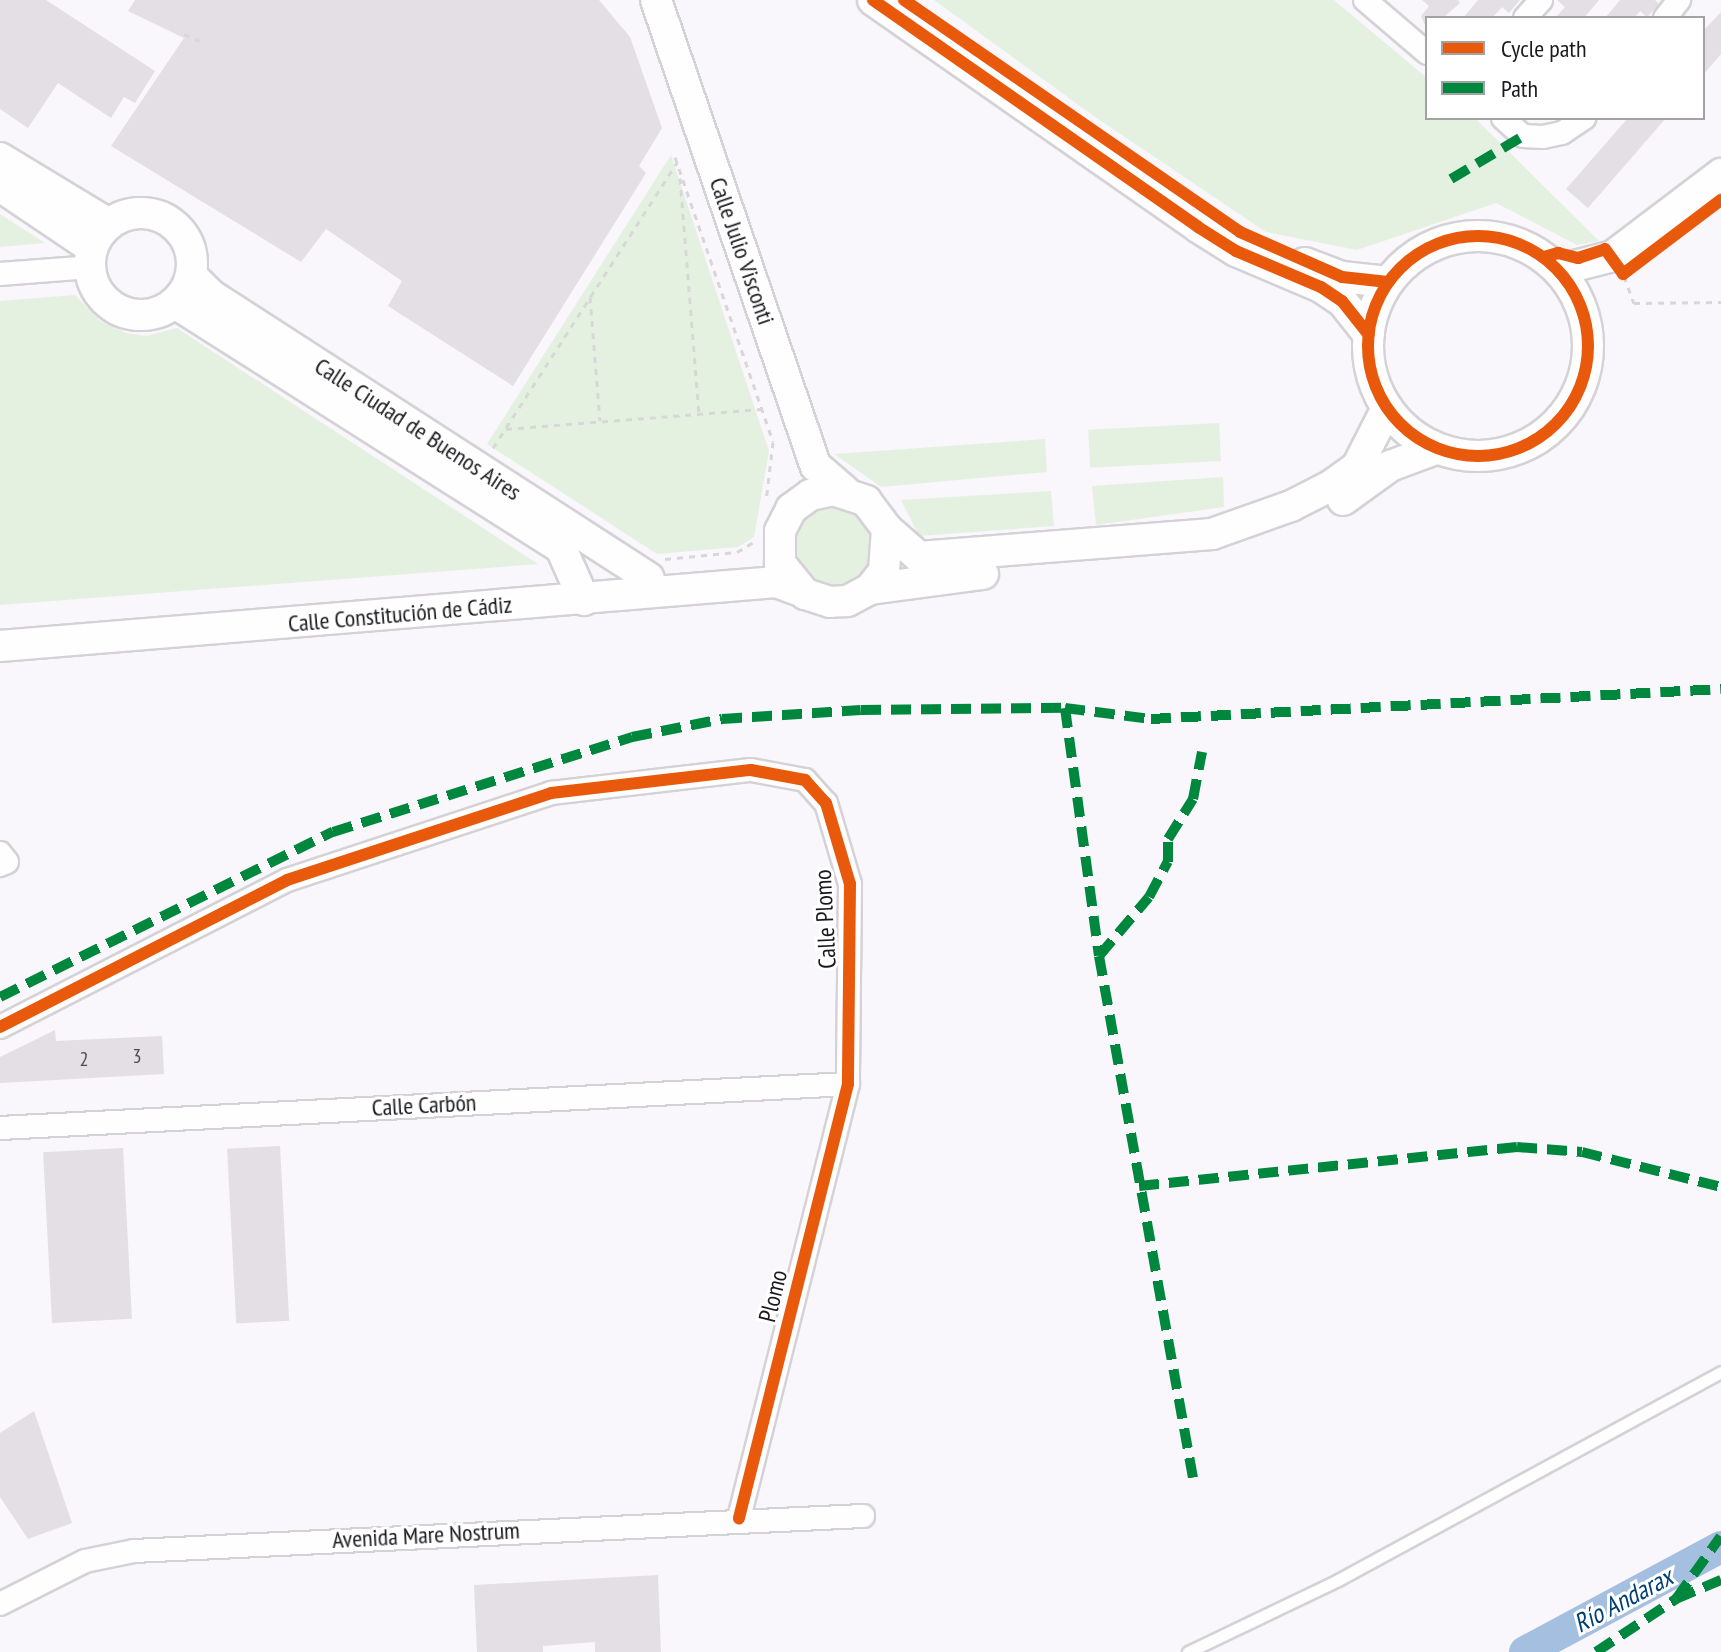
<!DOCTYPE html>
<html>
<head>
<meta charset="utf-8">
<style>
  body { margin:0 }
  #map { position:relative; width:1721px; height:1652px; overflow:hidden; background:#f9f6fc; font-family:"PT Sans Narrow",sans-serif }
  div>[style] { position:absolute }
  .green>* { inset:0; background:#e5f1e0; transform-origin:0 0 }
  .round { border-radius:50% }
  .river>* { height:32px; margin:-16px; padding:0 16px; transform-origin:16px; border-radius:16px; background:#a4bfdf }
  .building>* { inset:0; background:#e3dfe4; transform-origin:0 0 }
  .path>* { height:3px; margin-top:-1.5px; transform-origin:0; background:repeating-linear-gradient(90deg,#d7d7d8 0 6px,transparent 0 12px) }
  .roads { filter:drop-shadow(2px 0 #d4d2d6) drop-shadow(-2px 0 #d4d2d6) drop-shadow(0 2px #d4d2d6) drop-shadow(0 -2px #d4d2d6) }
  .lane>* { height:11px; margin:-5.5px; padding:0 5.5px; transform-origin:5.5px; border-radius:5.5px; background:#fefeff }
  .street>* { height:22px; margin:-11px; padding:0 11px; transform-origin:11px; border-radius:11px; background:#fefeff }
  .secondary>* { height:30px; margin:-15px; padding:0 15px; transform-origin:15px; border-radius:15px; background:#fefeff }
  .secondary>.ring { margin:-15px; padding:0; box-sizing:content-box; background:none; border:30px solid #fefeff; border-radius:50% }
  .quiet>* { height:10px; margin-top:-5px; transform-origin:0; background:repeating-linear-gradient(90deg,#00873e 0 20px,transparent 0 30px) }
  .cycleway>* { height:12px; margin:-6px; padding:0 6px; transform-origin:6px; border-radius:6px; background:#e8590c }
  .cycleway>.ring { margin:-6px; padding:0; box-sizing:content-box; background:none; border:12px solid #e8590c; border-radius:50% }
  span { translate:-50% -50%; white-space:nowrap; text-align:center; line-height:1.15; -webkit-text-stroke:6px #fff; paint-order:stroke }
  .number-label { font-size:20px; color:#4e4c51 }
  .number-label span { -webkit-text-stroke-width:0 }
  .street-label { font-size:24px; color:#1a181d }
  .water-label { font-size:26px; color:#003f73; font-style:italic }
  .legend { position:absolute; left:1425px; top:16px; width:280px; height:104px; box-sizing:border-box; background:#fff; border:2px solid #a3a3a5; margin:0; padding:10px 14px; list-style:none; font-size:24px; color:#1a181d }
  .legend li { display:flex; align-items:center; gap:16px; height:40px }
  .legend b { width:40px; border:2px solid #a3a3a5 }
</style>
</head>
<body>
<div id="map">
  <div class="green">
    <i style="clip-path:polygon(934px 0,1334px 0,1427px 78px,1427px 118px,1475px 118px,1599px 241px,1577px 245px,1496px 203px,1357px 250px,1266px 232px,1095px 117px)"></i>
    <i style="clip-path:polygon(671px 155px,769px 451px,754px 537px,738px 547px,657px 554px,487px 444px)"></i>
    <i style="clip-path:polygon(0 214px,45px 243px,0 247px)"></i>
    <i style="clip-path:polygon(75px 295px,100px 321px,126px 333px,146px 336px,177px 328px,538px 564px,0 605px,0 301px)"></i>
    <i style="left:1219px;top:423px;width:38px;height:131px;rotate:87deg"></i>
    <i style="clip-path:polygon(1045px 439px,1047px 472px,881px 487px,834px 454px)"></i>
    <i style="clip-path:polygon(1223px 477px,1224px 507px,1096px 525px,1092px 486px)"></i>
    <i style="clip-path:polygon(1051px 491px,1054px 526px,919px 536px,901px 500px)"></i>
    <i class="round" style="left:791px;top:503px;width:86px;height:86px"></i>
  </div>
  <div class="river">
    <i style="left:1525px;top:1652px;width:222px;rotate:-28.2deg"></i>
  </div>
  <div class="building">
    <i style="clip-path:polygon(0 0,46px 0,155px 71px,135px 103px,124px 97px,111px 118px,58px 83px,28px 128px,0 109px)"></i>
    <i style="clip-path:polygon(135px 0,599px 0,630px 37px,662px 128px,639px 166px,646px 173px,513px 386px,388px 306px,402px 281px,326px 229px,301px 262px,111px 146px,184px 38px,128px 11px)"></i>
    <i style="clip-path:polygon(1422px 0,1458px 0,1460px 3px,1443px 18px,1427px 18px,1427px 30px,1421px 16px,1429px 6px)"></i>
    <i style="clip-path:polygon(1478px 0,1520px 0,1509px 13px,1502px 7px,1492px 18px,1463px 18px)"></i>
    <i style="clip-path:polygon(1557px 0,1599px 0,1584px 18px,1555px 18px,1565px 7px)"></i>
    <i style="clip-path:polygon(1620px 0,1655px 0,1659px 4px,1647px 17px,1640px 11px,1634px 18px,1605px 18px)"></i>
    <i style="clip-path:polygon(1721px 12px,1721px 54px,1703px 75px,1703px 31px)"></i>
    <i style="clip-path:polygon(1628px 118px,1666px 118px,1588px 208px,1566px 189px)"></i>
    <i style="clip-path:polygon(55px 1030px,56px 1041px,162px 1036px,164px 1074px,0 1083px,0 1057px)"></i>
    <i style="left:280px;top:1146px;width:175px;height:53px;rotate:87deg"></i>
    <i style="left:123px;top:1148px;width:171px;height:80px;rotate:87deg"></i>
    <i style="clip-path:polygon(34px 1411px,72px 1523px,28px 1539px,0 1497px,0 1433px)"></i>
    <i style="clip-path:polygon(658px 1575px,661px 1652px,595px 1652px,595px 1642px,543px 1646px,543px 1652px,477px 1652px,474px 1585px)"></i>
  </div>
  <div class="path">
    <i style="left:184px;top:34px;width:17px;rotate:24deg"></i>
    <i style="left:675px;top:157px;width:301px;rotate:71deg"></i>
    <i style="left:773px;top:442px;width:60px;rotate:96.7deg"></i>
    <i style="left:680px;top:178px;width:236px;rotate:85.4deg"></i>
    <i style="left:1624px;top:276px;width:29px;rotate:70deg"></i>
    <i style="left:1634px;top:303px;width:87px;rotate:-0.7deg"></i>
    <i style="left:590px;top:297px;width:124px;rotate:85.4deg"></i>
    <i style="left:506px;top:429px;width:256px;rotate:-4.5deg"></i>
    <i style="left:493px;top:448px;width:340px;rotate:-57.2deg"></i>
    <i style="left:665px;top:559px;width:72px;rotate:-5.6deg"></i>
    <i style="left:737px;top:552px;width:23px;rotate:-31deg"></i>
  </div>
  <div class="roads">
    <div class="lane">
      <i style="left:1188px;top:1652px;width:166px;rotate:-25.6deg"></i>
      <i style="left:1338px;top:1580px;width:436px;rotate:-28.5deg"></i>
    </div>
    <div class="street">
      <i style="left:1365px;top:0;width:82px;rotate:40.5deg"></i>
      <i style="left:1525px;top:18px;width:24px;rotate:-48deg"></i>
      <i style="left:1665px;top:18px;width:23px;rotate:-52deg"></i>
      <i style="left:1503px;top:118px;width:27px;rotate:42deg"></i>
      <i style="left:1523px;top:136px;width:20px;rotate:3deg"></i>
      <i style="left:1543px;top:137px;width:19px;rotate:-12deg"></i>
      <i style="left:1562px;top:133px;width:27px;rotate:-34deg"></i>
      <i style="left:0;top:274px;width:90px;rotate:-4.4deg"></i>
      <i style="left:0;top:853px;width:11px;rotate:52deg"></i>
      <i style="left:7px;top:862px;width:8px;rotate:157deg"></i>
      <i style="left:0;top:1027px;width:322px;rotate:-27.1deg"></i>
      <i style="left:287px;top:880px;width:278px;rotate:-18.2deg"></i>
      <i style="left:551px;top:793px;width:201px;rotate:-6.6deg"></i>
      <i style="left:751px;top:770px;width:55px;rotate:10.5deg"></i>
      <i style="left:805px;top:780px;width:31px;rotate:48deg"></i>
      <i style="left:826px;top:803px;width:84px;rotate:73.5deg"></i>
      <i style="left:850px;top:884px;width:200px;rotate:90.6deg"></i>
      <i style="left:848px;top:1084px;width:448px;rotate:104.1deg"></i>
      <i style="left:0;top:1128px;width:849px;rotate:-2.97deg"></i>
      <i style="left:0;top:1604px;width:95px;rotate:-26.8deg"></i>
      <i style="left:85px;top:1561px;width:50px;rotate:-11.5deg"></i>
      <i style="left:134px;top:1551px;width:730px;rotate:-2.75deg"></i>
    </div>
    <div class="secondary">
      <i style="left:656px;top:0;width:493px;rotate:71.1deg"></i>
      <i style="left:816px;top:466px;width:38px;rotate:41deg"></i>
      <i style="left:873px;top:0;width:396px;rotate:34.9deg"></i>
      <i style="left:1198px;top:227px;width:45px;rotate:32.3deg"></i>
      <i style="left:1236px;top:251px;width:92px;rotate:23deg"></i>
      <i style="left:1321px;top:287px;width:25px;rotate:34deg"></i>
      <i style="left:1342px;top:301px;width:43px;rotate:51.5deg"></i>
      <i style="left:0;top:158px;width:127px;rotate:31.2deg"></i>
      <i style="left:0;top:186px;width:111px;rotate:34deg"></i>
      <i class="ring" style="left:90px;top:213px;width:72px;height:72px"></i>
      <i class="ring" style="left:1368px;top:236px;width:190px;height:190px"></i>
      <i style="left:1305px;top:263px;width:40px;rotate:21deg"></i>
      <i style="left:1342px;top:277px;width:46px;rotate:6.2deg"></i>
      <i style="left:1559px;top:270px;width:56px;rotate:-14.5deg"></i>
      <i style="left:1613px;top:256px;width:136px;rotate:-37.2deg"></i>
      <i style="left:191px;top:275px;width:28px;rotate:45deg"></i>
      <i style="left:211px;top:295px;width:521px;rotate:32.87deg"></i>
      <i style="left:175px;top:303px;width:457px;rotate:32.4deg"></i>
      <i style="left:561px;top:548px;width:57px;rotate:66.1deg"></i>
      <i style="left:1343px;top:500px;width:58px;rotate:-35.9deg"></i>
      <i style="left:1390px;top:466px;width:49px;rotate:-20.3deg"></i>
      <i style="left:887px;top:529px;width:42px;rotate:94.1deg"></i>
      <i style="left:884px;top:571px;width:23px;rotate:128deg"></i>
      <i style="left:870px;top:589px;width:26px;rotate:152deg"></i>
      <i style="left:847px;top:601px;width:17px;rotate:177deg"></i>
      <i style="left:830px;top:602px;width:26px;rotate:-162deg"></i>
      <i style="left:805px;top:594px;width:40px;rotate:-129deg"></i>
      <i style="left:780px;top:563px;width:32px;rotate:-90deg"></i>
      <i style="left:780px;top:531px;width:25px;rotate:-63deg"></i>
      <i style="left:791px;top:509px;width:24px;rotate:-36deg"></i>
      <i style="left:810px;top:495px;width:24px;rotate:-12deg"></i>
      <i style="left:833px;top:490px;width:35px;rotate:18deg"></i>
      <i style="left:866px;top:501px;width:35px;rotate:53deg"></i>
      <i style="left:887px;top:529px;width:43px;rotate:41.2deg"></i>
      <i style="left:919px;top:557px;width:294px;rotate:-4.5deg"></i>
      <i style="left:1212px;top:534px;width:84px;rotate:-19.5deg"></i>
      <i style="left:1291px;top:506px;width:46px;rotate:-27.1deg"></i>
      <i style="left:1332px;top:485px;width:31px;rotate:-36deg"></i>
      <i style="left:1357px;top:467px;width:66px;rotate:-63deg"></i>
      <i style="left:870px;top:589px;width:114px;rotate:-7.6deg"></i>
      <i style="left:0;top:646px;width:779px;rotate:-4.71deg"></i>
      <i style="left:776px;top:582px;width:23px;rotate:20deg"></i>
    </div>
  </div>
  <div class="quiet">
    <i style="left:1451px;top:179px;width:84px;rotate:-30.8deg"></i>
    <i style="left:1065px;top:708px;width:250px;rotate:82.2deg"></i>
    <i style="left:1099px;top:956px;width:530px;rotate:79.79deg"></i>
    <i style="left:1099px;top:956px;width:77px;rotate:-49.7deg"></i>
    <i style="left:1149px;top:897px;width:40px;rotate:-62deg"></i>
    <i style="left:1168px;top:862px;width:23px;rotate:-90deg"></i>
    <i style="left:1168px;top:839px;width:47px;rotate:-58deg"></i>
    <i style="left:1193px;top:799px;width:48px;rotate:-79.2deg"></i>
    <i style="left:0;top:997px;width:372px;rotate:-26.4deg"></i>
    <i style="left:333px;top:832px;width:314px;rotate:-17.6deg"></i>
    <i style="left:632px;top:737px;width:92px;rotate:-11.3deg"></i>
    <i style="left:722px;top:719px;width:139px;rotate:-3.7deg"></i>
    <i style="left:861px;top:710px;width:204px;rotate:-0.6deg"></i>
    <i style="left:1065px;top:708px;width:87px;rotate:7.3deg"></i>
    <i style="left:1151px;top:719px;width:571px;rotate:-3.01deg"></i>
    <i style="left:1139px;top:1186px;width:380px;rotate:-5.9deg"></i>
    <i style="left:1517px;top:1147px;width:65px;rotate:4.4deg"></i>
    <i style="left:1582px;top:1152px;width:143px;rotate:14.1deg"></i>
    <i style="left:1676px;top:1599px;width:49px;rotate:-22.9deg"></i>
    <i style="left:1596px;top:1652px;width:96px;rotate:-33.5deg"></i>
    <i style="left:1676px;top:1599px;width:77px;rotate:-54.5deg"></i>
  </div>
  <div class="cycleway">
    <i style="left:873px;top:0;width:396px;rotate:34.9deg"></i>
    <i style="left:1198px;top:227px;width:45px;rotate:32.3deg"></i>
    <i style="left:1236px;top:251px;width:92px;rotate:23deg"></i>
    <i style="left:1321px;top:287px;width:25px;rotate:34deg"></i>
    <i style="left:1342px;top:301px;width:43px;rotate:51.5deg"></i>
    <i style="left:904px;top:0;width:408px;rotate:34.6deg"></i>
    <i style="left:1240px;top:232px;width:111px;rotate:23.8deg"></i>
    <i style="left:1342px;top:277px;width:46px;rotate:6.2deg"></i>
    <i class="ring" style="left:1368px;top:236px;width:208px;height:208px"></i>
    <i style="left:1544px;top:257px;width:15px;rotate:-16deg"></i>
    <i style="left:1558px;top:253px;width:21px;rotate:14deg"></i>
    <i style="left:1578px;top:258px;width:28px;rotate:-18deg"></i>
    <i style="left:1605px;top:249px;width:31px;rotate:54deg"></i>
    <i style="left:1623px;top:274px;width:123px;rotate:-37.1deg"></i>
    <i style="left:0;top:1027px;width:322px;rotate:-27.1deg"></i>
    <i style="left:287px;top:880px;width:278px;rotate:-18.2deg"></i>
    <i style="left:551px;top:793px;width:201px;rotate:-6.6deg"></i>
    <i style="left:751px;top:770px;width:55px;rotate:10.5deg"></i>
    <i style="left:805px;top:780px;width:31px;rotate:48deg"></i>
    <i style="left:826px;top:803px;width:84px;rotate:73.5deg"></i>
    <i style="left:850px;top:884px;width:200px;rotate:90.6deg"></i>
    <i style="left:848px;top:1084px;width:448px;rotate:104.1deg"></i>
  </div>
  <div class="number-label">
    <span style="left:137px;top:1056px">3</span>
    <span style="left:84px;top:1059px">2</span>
  </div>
  <div class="street-label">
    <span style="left:742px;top:251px;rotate:71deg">Calle Julio Visconti</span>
    <span style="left:418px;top:429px;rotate:33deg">Calle Ciudad de Buenos Aires</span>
    <span style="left:400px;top:614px;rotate:-5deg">Calle Constitución de Cádiz</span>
    <span style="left:825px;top:919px;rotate:-93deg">Calle Plomo</span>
    <span style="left:424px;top:1105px;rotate:-3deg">Calle Carbón</span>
    <span style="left:773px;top:1296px;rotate:-76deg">Plomo</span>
    <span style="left:426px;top:1535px;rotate:-3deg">Avenida Mare Nostrum</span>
  </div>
  <div class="water-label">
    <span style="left:1623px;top:1600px;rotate:-28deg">Río Andarax</span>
  </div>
  <ul class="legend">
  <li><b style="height:10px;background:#e8590c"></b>Cycle path</li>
  <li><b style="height:10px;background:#00873e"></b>Path</li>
  </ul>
</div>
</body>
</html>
